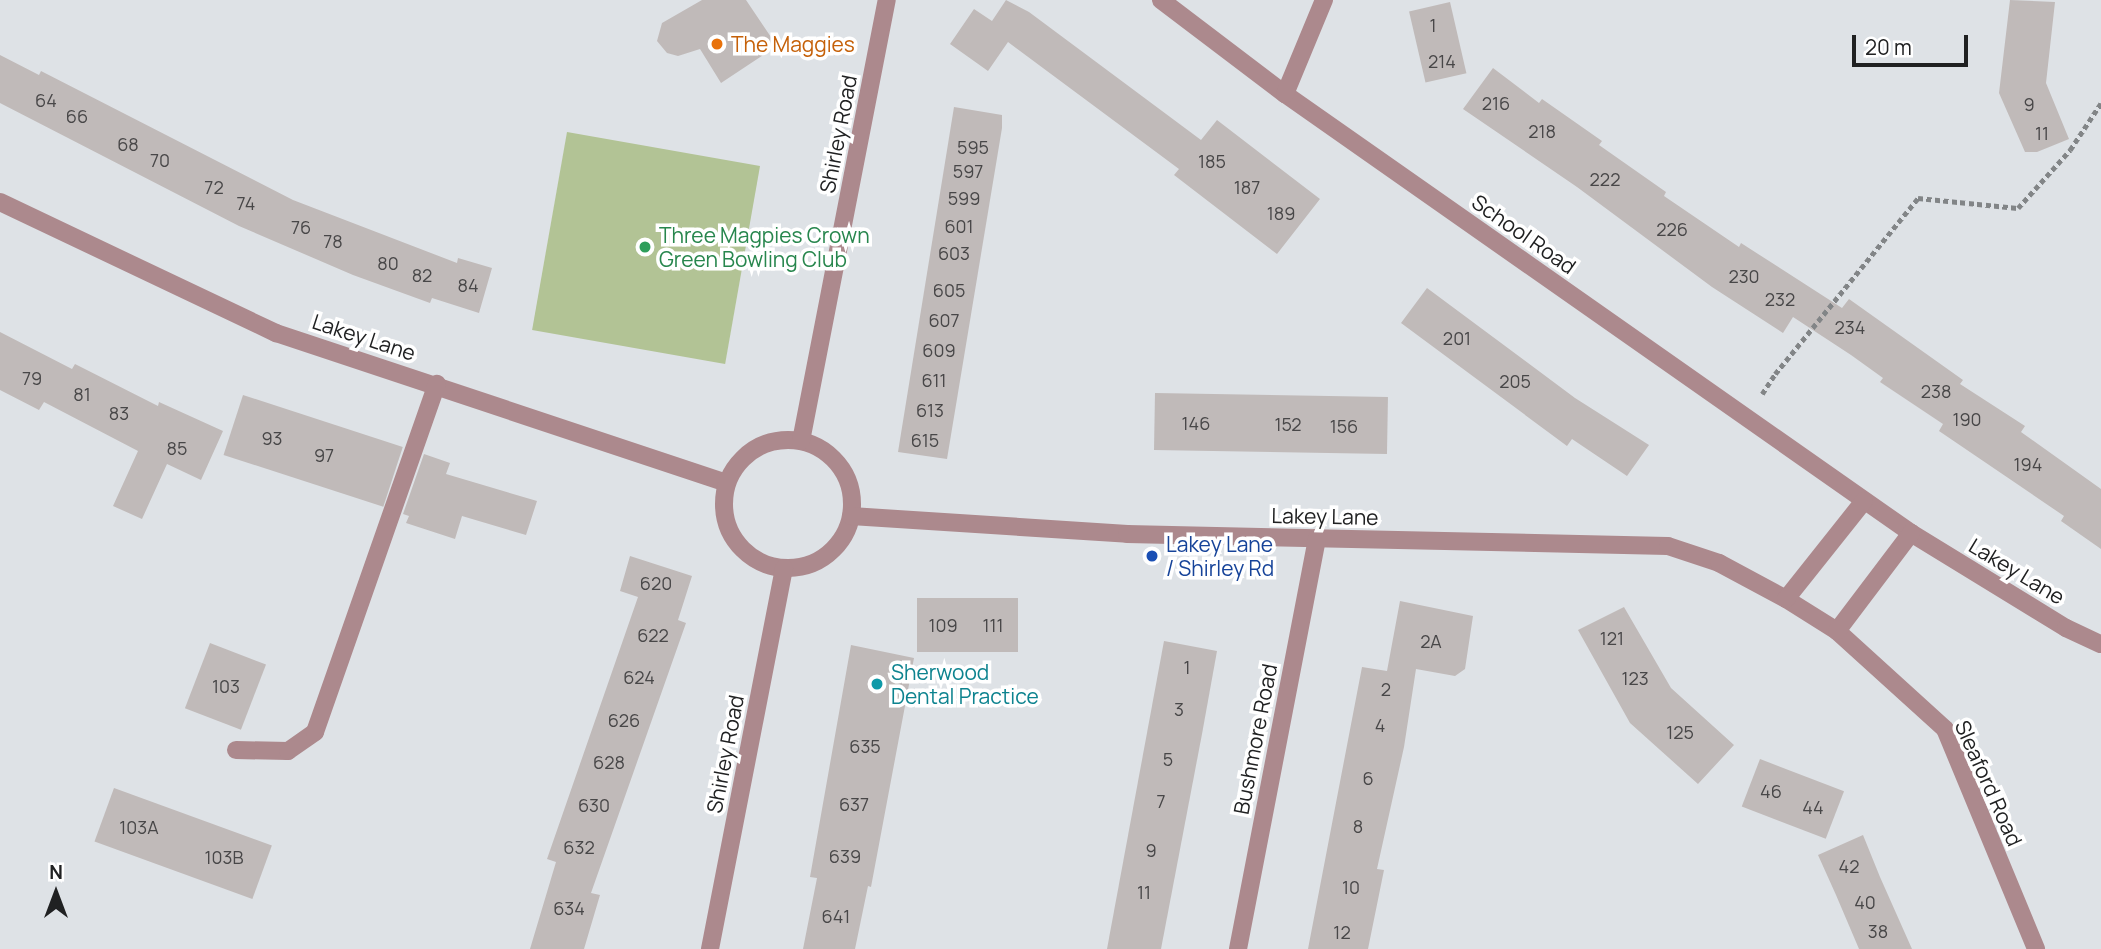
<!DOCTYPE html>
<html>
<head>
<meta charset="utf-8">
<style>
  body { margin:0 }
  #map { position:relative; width:2101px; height:949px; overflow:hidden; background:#dee2e6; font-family:Manrope,sans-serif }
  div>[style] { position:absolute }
  .green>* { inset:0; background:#b2c395; transform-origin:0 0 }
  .building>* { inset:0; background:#c0bab9; transform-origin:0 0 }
  .path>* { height:4.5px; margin-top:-2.25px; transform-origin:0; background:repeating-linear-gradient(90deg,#828587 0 5px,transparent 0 8.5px) }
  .minor>* { height:18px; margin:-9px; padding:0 9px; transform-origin:9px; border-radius:9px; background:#ac898d }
  .minor>.ring { margin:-9px; padding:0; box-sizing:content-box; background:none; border:18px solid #ac898d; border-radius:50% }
  .dots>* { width:19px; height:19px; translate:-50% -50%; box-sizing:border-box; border:4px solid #fff; border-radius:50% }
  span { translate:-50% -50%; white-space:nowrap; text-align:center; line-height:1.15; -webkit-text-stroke:7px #fff; paint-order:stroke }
  .number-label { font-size:18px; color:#484748 }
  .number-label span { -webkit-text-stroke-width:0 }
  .food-label { font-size:21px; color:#c56008 }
  .left { translate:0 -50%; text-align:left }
  .street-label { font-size:21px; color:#202122 }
  .leisure-label { font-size:21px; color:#27864d }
  .transit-label { font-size:21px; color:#164399 }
  .culture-label { font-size:21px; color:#0d838f }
  .north { position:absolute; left:21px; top:858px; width:70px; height:70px; -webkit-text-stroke:5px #fff; paint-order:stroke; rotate:0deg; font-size:19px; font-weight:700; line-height:28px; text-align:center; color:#202122 }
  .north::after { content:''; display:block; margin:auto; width:24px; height:32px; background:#202122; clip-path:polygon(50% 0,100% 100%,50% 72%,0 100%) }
  .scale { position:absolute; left:1852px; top:35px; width:116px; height:32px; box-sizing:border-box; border:4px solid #202122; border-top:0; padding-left:9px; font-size:21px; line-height:24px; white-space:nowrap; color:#202122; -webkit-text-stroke:5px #fff; paint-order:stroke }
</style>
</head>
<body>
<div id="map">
  <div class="green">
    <i style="left:567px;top:132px;width:196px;height:201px;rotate:10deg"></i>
  </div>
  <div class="building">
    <i style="clip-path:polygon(702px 0,746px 0,777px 46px,721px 83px,700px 49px,678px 56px,667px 53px,657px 41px,662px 23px)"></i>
    <i style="clip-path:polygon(1006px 0,1029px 12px,1201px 140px,1217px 120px,1320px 199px,1277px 254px,1174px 175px,1179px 169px,1008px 42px,988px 71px,950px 44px,974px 9px,992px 21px)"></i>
    <i style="clip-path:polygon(2010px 0,2055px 2px,2046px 83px,2069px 139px,2037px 152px,2025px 152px,1999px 93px)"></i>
    <i style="left:1450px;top:2px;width:73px;height:42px;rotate:77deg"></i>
    <i style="clip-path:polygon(0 55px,39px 75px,41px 71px,293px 200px,457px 263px,458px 258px,492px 268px,479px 313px,432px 298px,430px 303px,353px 275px,239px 226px,0 103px)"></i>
    <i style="clip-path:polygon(1493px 68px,1539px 103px,1542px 99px,1602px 141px,1599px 145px,1666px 192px,1664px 196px,1739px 247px,1741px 243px,1842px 308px,1849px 299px,1963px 380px,1960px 384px,2025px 426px,2021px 432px,2101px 489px,2101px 549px,2061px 521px,2064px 516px,1939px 431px,1943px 424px,1880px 382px,1883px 378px,1851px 355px,1793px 317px,1783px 333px,1712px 287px,1577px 187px,1463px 109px)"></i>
    <i style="clip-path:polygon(954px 107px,1002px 115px,1002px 128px,947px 459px,898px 452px)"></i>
    <i style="clip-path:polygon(1427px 288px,1575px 398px,1649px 445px,1627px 476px,1572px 439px,1567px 446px,1401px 323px)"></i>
    <i style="clip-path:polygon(0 332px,72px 369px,75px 364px,158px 406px,159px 402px,223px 431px,201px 480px,167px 464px,142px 519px,113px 506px,138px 451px,44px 402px,39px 410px,0 390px)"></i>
    <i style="left:1155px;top:393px;width:233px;height:57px;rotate:1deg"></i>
    <i style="left:243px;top:395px;width:168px;height:63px;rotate:18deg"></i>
    <i style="clip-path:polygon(424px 454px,450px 463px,446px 474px,537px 501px,526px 535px,462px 516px,455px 539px,406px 523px,409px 516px,403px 514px)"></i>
    <i style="clip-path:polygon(630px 556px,692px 576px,678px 620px,686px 623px,591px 893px,600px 895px,584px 949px,530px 949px,556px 862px,547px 859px,638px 597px,620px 591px)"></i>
    <i style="left:1018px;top:598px;width:54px;height:101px;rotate:90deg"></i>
    <i style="clip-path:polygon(1400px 601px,1473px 616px,1465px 669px,1455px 676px,1416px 669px,1404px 747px,1377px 869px,1384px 870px,1368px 949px,1308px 949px,1362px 667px,1387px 671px)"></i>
    <i style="clip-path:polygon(1624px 607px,1671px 688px,1734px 745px,1698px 784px,1630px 723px,1578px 630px)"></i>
    <i style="clip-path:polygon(1164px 641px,1217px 651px,1202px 734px,1161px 949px,1107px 949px)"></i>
    <i style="left:210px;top:643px;width:60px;height:70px;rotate:21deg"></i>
    <i style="clip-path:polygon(851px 645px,914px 658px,871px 887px,868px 886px,855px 949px,803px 949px,817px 878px,810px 877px)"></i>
    <i style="left:1760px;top:759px;width:90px;height:51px;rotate:21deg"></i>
    <i style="left:114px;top:788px;width:168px;height:57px;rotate:20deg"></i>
    <i style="clip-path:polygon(1863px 835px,1880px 877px,1912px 949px,1859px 949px,1836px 895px,1818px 855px)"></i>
  </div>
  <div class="path">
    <i style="left:1762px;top:394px;width:24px;rotate:-57deg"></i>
    <i style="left:1775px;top:374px;width:227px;rotate:-50.9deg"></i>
    <i style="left:1918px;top:198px;width:100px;rotate:5.7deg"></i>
    <i style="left:2018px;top:208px;width:78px;rotate:-48.1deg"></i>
    <i style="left:2070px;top:150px;width:56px;rotate:-56.6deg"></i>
  </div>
  <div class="minor">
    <i style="left:1161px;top:0;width:156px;rotate:37.2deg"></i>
    <i style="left:1285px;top:94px;width:765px;rotate:35.04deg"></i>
    <i style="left:1911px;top:533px;width:182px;rotate:31.5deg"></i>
    <i style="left:2066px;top:628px;width:38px;rotate:25deg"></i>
    <i style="left:1285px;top:94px;width:102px;rotate:-67.5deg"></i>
    <i style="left:0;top:202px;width:306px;rotate:25.4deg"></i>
    <i style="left:276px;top:333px;width:475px;rotate:18.4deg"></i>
    <i class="ring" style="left:724px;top:440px;width:110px;height:110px"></i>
    <i style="left:801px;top:441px;width:449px;rotate:-79deg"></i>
    <i style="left:851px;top:516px;width:277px;rotate:3.7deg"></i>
    <i style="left:1127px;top:534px;width:541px;rotate:1.27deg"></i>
    <i style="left:1668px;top:546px;width:54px;rotate:18.4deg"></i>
    <i style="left:1719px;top:563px;width:76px;rotate:28.2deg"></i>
    <i style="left:1786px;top:599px;width:60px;rotate:32.1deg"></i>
    <i style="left:1837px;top:631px;width:146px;rotate:42.2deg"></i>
    <i style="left:1945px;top:729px;width:238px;rotate:67.5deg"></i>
    <i style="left:1786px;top:599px;width:125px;rotate:-51.5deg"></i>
    <i style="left:1837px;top:631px;width:123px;rotate:-52.9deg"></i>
    <i style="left:236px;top:750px;width:52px;rotate:1.1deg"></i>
    <i style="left:288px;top:751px;width:33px;rotate:-35deg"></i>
    <i style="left:315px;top:732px;width:369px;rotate:-70.7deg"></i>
    <i style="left:710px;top:949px;width:388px;rotate:-79deg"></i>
    <i style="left:1238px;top:949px;width:419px;rotate:-79.1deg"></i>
  </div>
  <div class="dots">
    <i style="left:717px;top:44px;background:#e8710a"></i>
    <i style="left:645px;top:247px;background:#2e9e5b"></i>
    <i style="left:1152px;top:556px;background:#1a4fb4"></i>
    <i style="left:877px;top:684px;background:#0f9aa8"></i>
  </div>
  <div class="number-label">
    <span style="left:1433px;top:25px">1</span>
    <span style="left:1442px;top:61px">214</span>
    <span style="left:46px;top:100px">64</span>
    <span style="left:1496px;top:103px">216</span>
    <span style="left:2029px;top:104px">9</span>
    <span style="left:77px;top:116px">66</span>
    <span style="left:1542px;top:131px">218</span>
    <span style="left:2042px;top:133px">11</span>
    <span style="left:128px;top:144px">68</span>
    <span style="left:973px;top:147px">595</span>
    <span style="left:160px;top:160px">70</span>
    <span style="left:1212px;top:161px">185</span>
    <span style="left:968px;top:171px">597</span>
    <span style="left:1605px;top:179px">222</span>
    <span style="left:214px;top:187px">72</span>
    <span style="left:1247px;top:187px">187</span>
    <span style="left:964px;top:198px">599</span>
    <span style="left:246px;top:203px">74</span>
    <span style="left:1281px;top:213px">189</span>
    <span style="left:959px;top:226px">601</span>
    <span style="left:301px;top:227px">76</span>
    <span style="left:1672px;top:229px">226</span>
    <span style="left:333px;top:241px">78</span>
    <span style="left:954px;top:253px">603</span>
    <span style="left:388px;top:263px">80</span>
    <span style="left:422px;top:275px">82</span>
    <span style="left:1744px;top:276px">230</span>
    <span style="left:468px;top:285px">84</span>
    <span style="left:949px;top:290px">605</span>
    <span style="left:1780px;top:299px">232</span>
    <span style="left:944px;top:320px">607</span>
    <span style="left:1850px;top:327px">234</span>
    <span style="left:1457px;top:338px">201</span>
    <span style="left:939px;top:350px">609</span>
    <span style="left:32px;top:378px">79</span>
    <span style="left:934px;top:380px">611</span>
    <span style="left:1515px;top:381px">205</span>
    <span style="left:1936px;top:391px">238</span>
    <span style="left:82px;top:394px">81</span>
    <span style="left:930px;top:410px">613</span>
    <span style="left:119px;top:413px">83</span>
    <span style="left:1967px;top:419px">190</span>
    <span style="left:1196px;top:423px">146</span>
    <span style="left:1288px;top:424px">152</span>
    <span style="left:1344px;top:426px">156</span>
    <span style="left:272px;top:438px">93</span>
    <span style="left:925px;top:440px">615</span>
    <span style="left:177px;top:448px">85</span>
    <span style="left:324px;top:455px">97</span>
    <span style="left:2028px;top:464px">194</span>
    <span style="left:656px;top:583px">620</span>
    <span style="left:943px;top:625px">109</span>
    <span style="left:993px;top:625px">111</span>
    <span style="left:653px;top:635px">622</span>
    <span style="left:1612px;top:638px">121</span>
    <span style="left:1431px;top:641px">2A</span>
    <span style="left:1187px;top:667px">1</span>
    <span style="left:639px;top:677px">624</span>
    <span style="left:1635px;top:678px">123</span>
    <span style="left:226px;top:686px">103</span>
    <span style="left:1386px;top:689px">2</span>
    <span style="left:1179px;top:709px">3</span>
    <span style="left:624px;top:720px">626</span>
    <span style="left:1380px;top:725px">4</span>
    <span style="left:1680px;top:732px">125</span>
    <span style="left:865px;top:746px">635</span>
    <span style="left:1168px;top:759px">5</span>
    <span style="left:609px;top:762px">628</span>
    <span style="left:1368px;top:778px">6</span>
    <span style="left:1771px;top:791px">46</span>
    <span style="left:1161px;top:801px">7</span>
    <span style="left:854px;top:804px">637</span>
    <span style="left:594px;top:805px">630</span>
    <span style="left:1813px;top:807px">44</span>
    <span style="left:1358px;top:826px">8</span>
    <span style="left:139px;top:827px">103A</span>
    <span style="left:579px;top:847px">632</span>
    <span style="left:1151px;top:850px">9</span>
    <span style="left:845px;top:856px">639</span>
    <span style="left:224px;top:857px">103B</span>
    <span style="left:1849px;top:866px">42</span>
    <span style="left:1351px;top:887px">10</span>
    <span style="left:1144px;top:892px">11</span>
    <span style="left:1865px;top:902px">40</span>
    <span style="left:569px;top:908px">634</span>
    <span style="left:836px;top:916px">641</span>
    <span style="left:1878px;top:931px">38</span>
    <span style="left:1342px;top:932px">12</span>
  </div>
  <div class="food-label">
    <span class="left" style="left:731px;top:44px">The Maggies</span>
  </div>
  <div class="street-label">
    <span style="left:838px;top:134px;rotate:-79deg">Shirley Road</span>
    <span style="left:1524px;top:234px;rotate:35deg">School Road</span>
    <span style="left:364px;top:337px;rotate:18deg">Lakey Lane</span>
    <span style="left:1325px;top:516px;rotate:1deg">Lakey Lane</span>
    <span style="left:2017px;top:571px;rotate:31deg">Lakey Lane</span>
    <span style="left:1255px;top:739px;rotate:-79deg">Bushmore Road</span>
    <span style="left:725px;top:754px;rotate:-79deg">Shirley Road</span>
    <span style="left:1989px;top:783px;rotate:66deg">Sleaford Road</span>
  </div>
  <div class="leisure-label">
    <span class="left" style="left:659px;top:247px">Three Magpies Crown<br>Green Bowling Club</span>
  </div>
  <div class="transit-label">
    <span class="left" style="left:1166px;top:556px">Lakey Lane<br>/ Shirley Rd</span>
  </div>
  <div class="culture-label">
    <span class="left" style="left:891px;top:684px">Sherwood<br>Dental Practice</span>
  </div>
  <div class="north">N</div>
  <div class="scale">20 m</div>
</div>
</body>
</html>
